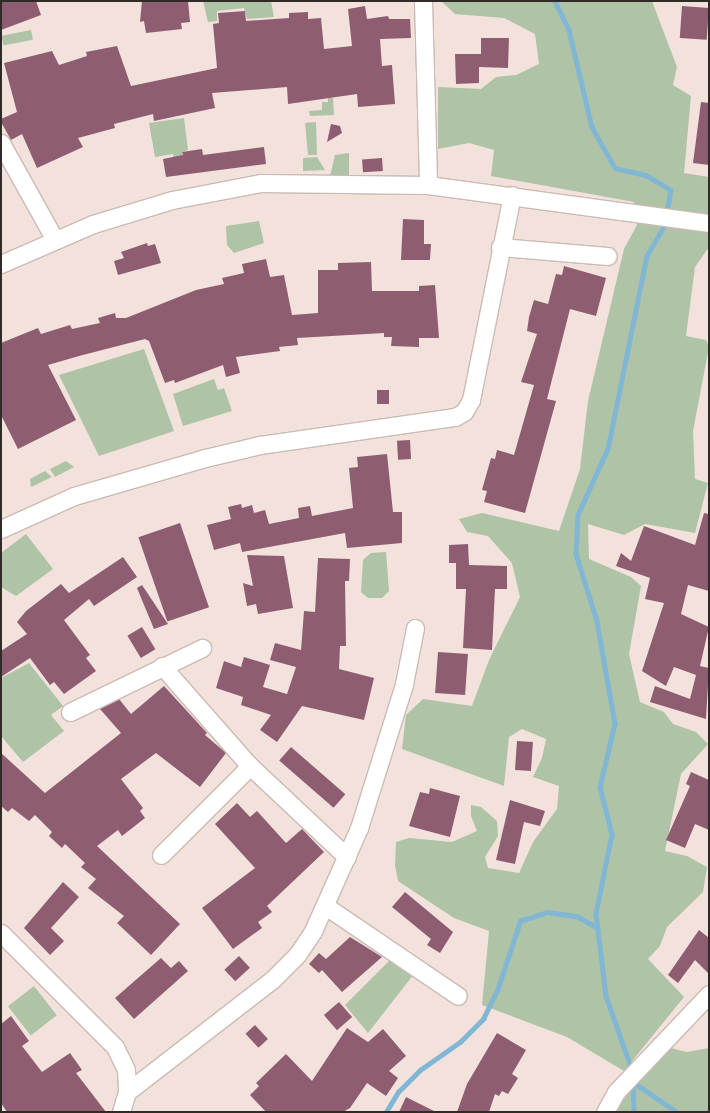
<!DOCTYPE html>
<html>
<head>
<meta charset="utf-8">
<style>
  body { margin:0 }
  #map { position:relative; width:710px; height:1113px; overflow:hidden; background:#f2e2db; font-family:Literata,serif }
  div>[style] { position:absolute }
  .green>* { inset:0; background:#afc3a7; transform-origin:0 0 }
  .stream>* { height:4.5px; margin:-2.25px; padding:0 2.25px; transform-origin:2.25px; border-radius:2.25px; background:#81b7d4 }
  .building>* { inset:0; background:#8e5d72; transform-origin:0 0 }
  .roads { filter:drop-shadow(1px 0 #cabbb4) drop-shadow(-1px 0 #cabbb4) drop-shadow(0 1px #cabbb4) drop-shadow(0 -1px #cabbb4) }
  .minor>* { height:17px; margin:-8.5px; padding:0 8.5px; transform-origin:8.5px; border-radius:8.5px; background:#fff }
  span { translate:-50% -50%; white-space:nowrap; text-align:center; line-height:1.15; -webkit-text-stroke:4px #fff; paint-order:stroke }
  .frame { position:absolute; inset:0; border:2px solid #312b28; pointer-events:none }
</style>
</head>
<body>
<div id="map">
  <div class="green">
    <i style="clip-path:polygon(203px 1px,271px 1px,274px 17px,247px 19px,244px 8px,217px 11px,217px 21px,208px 22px)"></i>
    <i style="clip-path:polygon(441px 1px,652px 1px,677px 67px,673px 85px,691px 96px,684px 173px,709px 177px,709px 247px,695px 267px,686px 336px,706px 340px,709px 347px,693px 431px,695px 479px,708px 483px,695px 533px,645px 524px,624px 535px,588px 524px,589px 559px,631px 577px,641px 586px,629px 654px,640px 702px,664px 712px,673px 724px,696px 732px,708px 744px,681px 774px,665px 851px,687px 856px,707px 867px,703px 892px,667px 927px,660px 946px,648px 959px,684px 997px,624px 1071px,567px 1037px,482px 1005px,489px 931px,454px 918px,398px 881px,395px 865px,396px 842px,409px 838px,452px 842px,477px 831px,471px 816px,471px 805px,481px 807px,497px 821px,498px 836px,485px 857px,488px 868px,519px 873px,533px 842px,557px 809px,559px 786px,533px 777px,542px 758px,546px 739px,522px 729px,509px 737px,504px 786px,402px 749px,406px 715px,423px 699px,472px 706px,489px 660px,520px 597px,512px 563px,488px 536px,467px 532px,459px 519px,482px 513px,559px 531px,580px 469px,588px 401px,624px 249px,637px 225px,634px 202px,491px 176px,494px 150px,469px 143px,438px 149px,438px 87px,481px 89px,496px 77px,516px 75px,539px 64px,535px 34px,504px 18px,455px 14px)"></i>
    <i style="left:31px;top:30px;width:10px;height:30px;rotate:79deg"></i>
    <i style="clip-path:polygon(328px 98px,333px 98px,334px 115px,310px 116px,309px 111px,322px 110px,322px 102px,328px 102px)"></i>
    <i style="clip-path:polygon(184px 118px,188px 150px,182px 152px,182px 161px,174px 162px,173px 154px,155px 157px,149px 123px)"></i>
    <i style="clip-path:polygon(316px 122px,317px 155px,308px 155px,305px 123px)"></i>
    <i style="clip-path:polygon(349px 153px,349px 175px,330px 176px,335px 155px)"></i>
    <i style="clip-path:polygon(317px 157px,325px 170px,303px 171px,303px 158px)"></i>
    <i style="clip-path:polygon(259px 221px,264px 243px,234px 253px,227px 245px,226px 226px)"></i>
    <i style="clip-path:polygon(144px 349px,174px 431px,99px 456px,59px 375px)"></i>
    <i style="clip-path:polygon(214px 379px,218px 390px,224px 388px,232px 411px,183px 426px,173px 394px)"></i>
    <i style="clip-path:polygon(66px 461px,74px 467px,55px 477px,50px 469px)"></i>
    <i style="clip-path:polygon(45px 471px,52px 477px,31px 487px,30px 479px)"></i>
    <i style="clip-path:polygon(26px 534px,53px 569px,16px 596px,1px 587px,1px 553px)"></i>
    <i style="clip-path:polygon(386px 552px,389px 591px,382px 598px,368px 598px,361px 592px,363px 560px,371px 553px)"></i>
    <i style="clip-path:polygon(29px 663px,63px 706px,51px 715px,64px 731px,23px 762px,1px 736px,1px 678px)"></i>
    <i style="clip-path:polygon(395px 955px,414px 974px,368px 1033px,345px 1005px)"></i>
    <i style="left:34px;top:986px;width:37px;height:33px;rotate:52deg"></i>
    <i style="clip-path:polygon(667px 1047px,687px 1052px,709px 1048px,709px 1112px,612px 1112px,616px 1100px)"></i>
  </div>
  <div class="stream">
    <i style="left:555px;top:1px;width:32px;rotate:64deg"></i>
    <i style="left:569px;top:30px;width:100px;rotate:76.7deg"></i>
    <i style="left:592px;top:127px;width:47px;rotate:60.7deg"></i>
    <i style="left:615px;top:168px;width:32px;rotate:13deg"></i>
    <i style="left:646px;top:175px;width:29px;rotate:31deg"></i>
    <i style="left:671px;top:190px;width:36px;rotate:100deg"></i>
    <i style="left:665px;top:225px;width:36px;rotate:120deg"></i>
    <i style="left:647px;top:256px;width:197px;rotate:101.4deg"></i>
    <i style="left:608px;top:449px;width:72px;rotate:114.4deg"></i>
    <i style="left:578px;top:515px;width:39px;rotate:93deg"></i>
    <i style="left:576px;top:554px;width:70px;rotate:72.6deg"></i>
    <i style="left:597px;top:621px;width:105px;rotate:80.1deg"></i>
    <i style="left:615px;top:724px;width:65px;rotate:103.4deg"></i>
    <i style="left:600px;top:787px;width:49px;rotate:75.7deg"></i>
    <i style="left:612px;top:834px;width:82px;rotate:101.3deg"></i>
    <i style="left:596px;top:914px;width:83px;rotate:83deg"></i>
    <i style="left:606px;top:996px;width:78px;rotate:70.6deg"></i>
    <i style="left:633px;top:1082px;width:30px;rotate:88deg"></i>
    <i style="left:633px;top:1082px;width:53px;rotate:34.3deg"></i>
    <i style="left:386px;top:1112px;width:23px;rotate:-59deg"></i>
    <i style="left:398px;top:1092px;width:31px;rotate:-45deg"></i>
    <i style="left:420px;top:1070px;width:49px;rotate:-35deg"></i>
    <i style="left:460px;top:1042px;width:33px;rotate:-45deg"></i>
    <i style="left:483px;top:1019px;width:34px;rotate:-64deg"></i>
    <i style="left:498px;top:988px;width:71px;rotate:-71.8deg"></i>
    <i style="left:520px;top:921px;width:28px;rotate:-18deg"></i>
    <i style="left:547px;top:912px;width:30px;rotate:8deg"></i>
    <i style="left:577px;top:916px;width:24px;rotate:30deg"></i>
  </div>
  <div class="building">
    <i style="clip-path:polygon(1px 1px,36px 1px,41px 15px,1px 30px)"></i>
    <i style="clip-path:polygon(142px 1px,188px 1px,190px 22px,181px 23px,182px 29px,146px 33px,144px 21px,140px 22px)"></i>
    <i style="clip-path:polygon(365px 6px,367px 19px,388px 16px,389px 19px,410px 19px,411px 38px,380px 39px,382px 66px,392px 65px,395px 104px,358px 107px,357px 94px,288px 104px,287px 87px,212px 93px,215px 108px,154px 121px,153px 114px,114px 124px,115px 128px,78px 138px,83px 147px,37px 168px,22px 134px,11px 140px,1px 122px,1px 119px,17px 112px,4px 63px,52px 51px,59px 65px,87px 56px,86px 52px,117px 46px,131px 86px,217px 68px,213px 24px,219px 23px,218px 13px,245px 11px,246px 21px,289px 18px,289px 13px,308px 12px,308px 19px,321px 18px,324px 49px,352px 46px,348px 9px)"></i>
    <i style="left:682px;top:6px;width:27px;height:32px;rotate:4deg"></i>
    <i style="clip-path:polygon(481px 38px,509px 38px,508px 68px,479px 67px,479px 83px,456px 84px,455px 54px,481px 54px)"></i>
    <i style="clip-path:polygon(701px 102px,709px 103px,709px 165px,693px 163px)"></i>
    <i style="clip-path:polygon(331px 124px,340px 126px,342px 133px,327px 142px)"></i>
    <i style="clip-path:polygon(264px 147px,266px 164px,166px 177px,163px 159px,183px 155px,182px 152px,202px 149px,203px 155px)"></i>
    <i style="left:382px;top:158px;width:13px;height:20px;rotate:86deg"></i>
    <i style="clip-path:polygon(403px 219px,424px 220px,424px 244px,431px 244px,430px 260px,401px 260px)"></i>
    <i style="clip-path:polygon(147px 243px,148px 246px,155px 244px,161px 263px,118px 275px,114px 261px,124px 258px,121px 252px)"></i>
    <i style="clip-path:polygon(266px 259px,270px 277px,284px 275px,292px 315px,318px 313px,318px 270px,338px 270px,338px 263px,371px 262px,372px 291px,419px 291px,419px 286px,435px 285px,439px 338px,419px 338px,419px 347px,391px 346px,392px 337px,384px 337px,384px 333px,297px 338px,298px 345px,279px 347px,280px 351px,236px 357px,240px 373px,226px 377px,223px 365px,175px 383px,174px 380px,165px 383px,149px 341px,145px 339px,79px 356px,48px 365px,76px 420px,18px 449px,1px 415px,1px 343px,38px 328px,41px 334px,70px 325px,72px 329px,100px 323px,98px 318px,115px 313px,116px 318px,126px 318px,196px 290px,224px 284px,222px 278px,244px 273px,242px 264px)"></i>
    <i style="clip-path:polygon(564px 266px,606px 278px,596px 316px,570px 309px,547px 399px,556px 401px,525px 513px,484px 502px,487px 491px,482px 490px,491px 458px,495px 459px,497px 450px,514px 455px,534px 385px,521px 382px,537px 334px,527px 331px,529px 317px,534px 300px,548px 304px,556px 274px,562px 275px)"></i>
    <i style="left:377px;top:390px;width:12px;height:14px"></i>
    <i style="left:410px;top:440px;width:19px;height:13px;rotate:87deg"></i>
    <i style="clip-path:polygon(387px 454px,393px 512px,402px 512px,402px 543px,347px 548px,345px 533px,242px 552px,240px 543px,214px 550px,207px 525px,231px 519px,228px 507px,241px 504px,242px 508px,252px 505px,254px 513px,265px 510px,269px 524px,299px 518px,298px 508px,310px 506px,312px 516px,353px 508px,349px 468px,358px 467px,357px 457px)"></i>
    <i style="clip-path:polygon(704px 513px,709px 514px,709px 591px,688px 585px,681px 614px,709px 627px,700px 666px,709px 668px,706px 719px,650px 702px,655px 686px,690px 699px,696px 675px,674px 667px,666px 686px,642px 671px,664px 603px,645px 599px,650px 578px,616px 566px,621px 553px,631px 561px,644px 526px,695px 545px)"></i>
    <i style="left:180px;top:523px;width:89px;height:44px;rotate:71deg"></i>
    <i style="clip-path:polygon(468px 544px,469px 565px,507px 566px,507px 589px,495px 589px,492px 650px,463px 648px,466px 589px,456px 589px,456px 563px,449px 563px,449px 545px)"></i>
    <i style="clip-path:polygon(247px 555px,284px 556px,293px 608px,258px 614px,256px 604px,247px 606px,243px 583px,253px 586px)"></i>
    <i style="clip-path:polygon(123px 557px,137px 577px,94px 606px,89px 599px,64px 620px,90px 655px,86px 658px,96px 671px,64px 694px,54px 682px,50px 685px,30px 658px,1px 677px,1px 651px,27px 634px,17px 622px,26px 611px,61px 584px,69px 593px)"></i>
    <i style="clip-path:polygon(318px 558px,350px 559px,349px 581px,345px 581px,346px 646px,340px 646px,339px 669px,374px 678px,364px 720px,302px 706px,277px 742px,260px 730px,271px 715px,241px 705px,243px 697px,216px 688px,224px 661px,241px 667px,244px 657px,270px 665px,263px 687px,287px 694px,296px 667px,270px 660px,275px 643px,301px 650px,304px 611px,315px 612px)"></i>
    <i style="clip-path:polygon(142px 585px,168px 624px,154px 629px,137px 588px)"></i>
    <i style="left:142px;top:627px;width:26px;height:17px;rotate:59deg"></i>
    <i style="left:438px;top:652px;width:30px;height:41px;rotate:4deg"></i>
    <i style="clip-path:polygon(164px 686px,207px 733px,205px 735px,226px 753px,200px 787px,156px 753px,121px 779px,143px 808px,140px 811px,145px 818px,122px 836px,118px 830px,97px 846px,180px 924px,151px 955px,117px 923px,124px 916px,88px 888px,96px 879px,81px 867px,85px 863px,65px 844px,62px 848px,49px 836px,52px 832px,35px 815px,29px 821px,12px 808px,8px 812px,1px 806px,1px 753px,45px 793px,121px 733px,100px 709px,119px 699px,131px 714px)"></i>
    <i style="left:517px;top:741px;width:16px;height:29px;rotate:4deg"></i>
    <i style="left:291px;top:747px;width:72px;height:18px;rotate:41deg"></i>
    <i style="clip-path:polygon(691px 772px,709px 780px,709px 830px,695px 824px,685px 848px,666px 840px,690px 786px,686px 784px)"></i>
    <i style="clip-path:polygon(430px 788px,460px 796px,450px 837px,409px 826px,420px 792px,429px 794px)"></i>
    <i style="clip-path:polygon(510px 800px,545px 811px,540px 826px,524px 822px,515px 864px,496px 860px)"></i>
    <i style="clip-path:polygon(237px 803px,250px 817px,257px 811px,286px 843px,302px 829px,324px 852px,267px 906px,272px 912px,258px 922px,262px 928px,233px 949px,202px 908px,255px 868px,215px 824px)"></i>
    <i style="clip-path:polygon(63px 882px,79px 897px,51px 928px,64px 941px,50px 955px,24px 928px)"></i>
    <i style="clip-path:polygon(405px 892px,453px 932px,440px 953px,427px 945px,431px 939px,392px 907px)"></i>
    <i style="clip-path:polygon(699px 930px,709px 938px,709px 974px,695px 960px,678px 983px,668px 975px)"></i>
    <i style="clip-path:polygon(350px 937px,382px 957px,342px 992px,322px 970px,319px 973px,309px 964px,319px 953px,326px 959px)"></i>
    <i style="left:239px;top:956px;width:16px;height:20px;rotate:47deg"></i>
    <i style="clip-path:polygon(161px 958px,171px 968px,179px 961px,188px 971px,134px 1019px,115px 998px)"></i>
    <i style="left:339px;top:1002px;width:20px;height:20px;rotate:49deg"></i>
    <i style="clip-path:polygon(11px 1016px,29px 1041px,22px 1046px,42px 1072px,70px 1053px,82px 1070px,76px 1073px,106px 1112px,7px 1112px,1px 1103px,1px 1024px)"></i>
    <i style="left:255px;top:1025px;width:19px;height:13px;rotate:47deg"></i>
    <i style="clip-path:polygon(347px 1028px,368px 1042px,383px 1029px,406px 1056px,389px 1071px,398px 1078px,386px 1096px,367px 1083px,350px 1108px,343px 1112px,266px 1112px,250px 1095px,259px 1086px,256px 1083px,286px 1054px,312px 1081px)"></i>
    <i style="clip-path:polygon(497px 1033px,526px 1050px,512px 1074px,518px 1078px,508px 1094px,502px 1091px,499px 1096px,495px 1094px,489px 1112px,457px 1112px,467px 1084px)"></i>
    <i style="clip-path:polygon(406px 1097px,436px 1112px,399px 1112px)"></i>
  </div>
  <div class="roads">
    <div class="minor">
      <i style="left:423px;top:1px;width:184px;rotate:88.4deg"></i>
      <i style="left:1px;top:143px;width:111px;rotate:60.9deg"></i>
      <i style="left:500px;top:247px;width:108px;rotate:4.8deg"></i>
      <i style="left:1px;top:264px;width:100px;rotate:-23.5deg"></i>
      <i style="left:93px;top:224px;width:83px;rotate:-16.9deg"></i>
      <i style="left:172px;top:200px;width:91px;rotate:-10.8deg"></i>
      <i style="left:261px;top:183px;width:167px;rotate:0.7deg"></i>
      <i style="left:428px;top:185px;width:284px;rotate:7.7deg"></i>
      <i style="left:1px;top:529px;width:80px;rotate:-24.3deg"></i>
      <i style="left:74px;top:496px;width:136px;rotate:-16.2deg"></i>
      <i style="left:205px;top:458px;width:57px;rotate:-13.3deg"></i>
      <i style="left:260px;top:445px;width:197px;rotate:-8.2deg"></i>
      <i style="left:455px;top:417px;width:10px;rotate:-29deg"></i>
      <i style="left:464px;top:412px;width:14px;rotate:-60deg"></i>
      <i style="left:471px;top:400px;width:209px;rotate:-78.7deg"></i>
      <i style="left:162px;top:666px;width:133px;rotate:48.7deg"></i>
      <i style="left:250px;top:766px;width:133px;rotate:43.2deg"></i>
      <i style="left:70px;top:712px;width:147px;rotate:-25.9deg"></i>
      <i style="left:161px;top:855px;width:126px;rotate:-45deg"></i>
      <i style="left:327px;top:907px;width:158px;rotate:34.2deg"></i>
      <i style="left:1px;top:933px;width:161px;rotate:45deg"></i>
      <i style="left:115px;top:1047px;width:25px;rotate:64deg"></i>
      <i style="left:126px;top:1070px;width:22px;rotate:87deg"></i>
      <i style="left:127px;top:1092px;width:21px;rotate:107deg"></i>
      <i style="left:127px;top:1092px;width:183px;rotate:-37.7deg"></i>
      <i style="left:272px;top:980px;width:35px;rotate:-45deg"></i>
      <i style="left:297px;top:955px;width:29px;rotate:-56deg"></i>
      <i style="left:313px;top:931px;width:113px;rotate:-65.9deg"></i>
      <i style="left:359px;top:828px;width:151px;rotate:-72.6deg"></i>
      <i style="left:404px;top:684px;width:57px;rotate:-78.9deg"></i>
      <i style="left:605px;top:1112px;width:23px;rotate:-61deg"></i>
      <i style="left:616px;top:1092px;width:135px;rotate:-46.5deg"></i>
    </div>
  </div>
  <div class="frame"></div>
</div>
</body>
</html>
